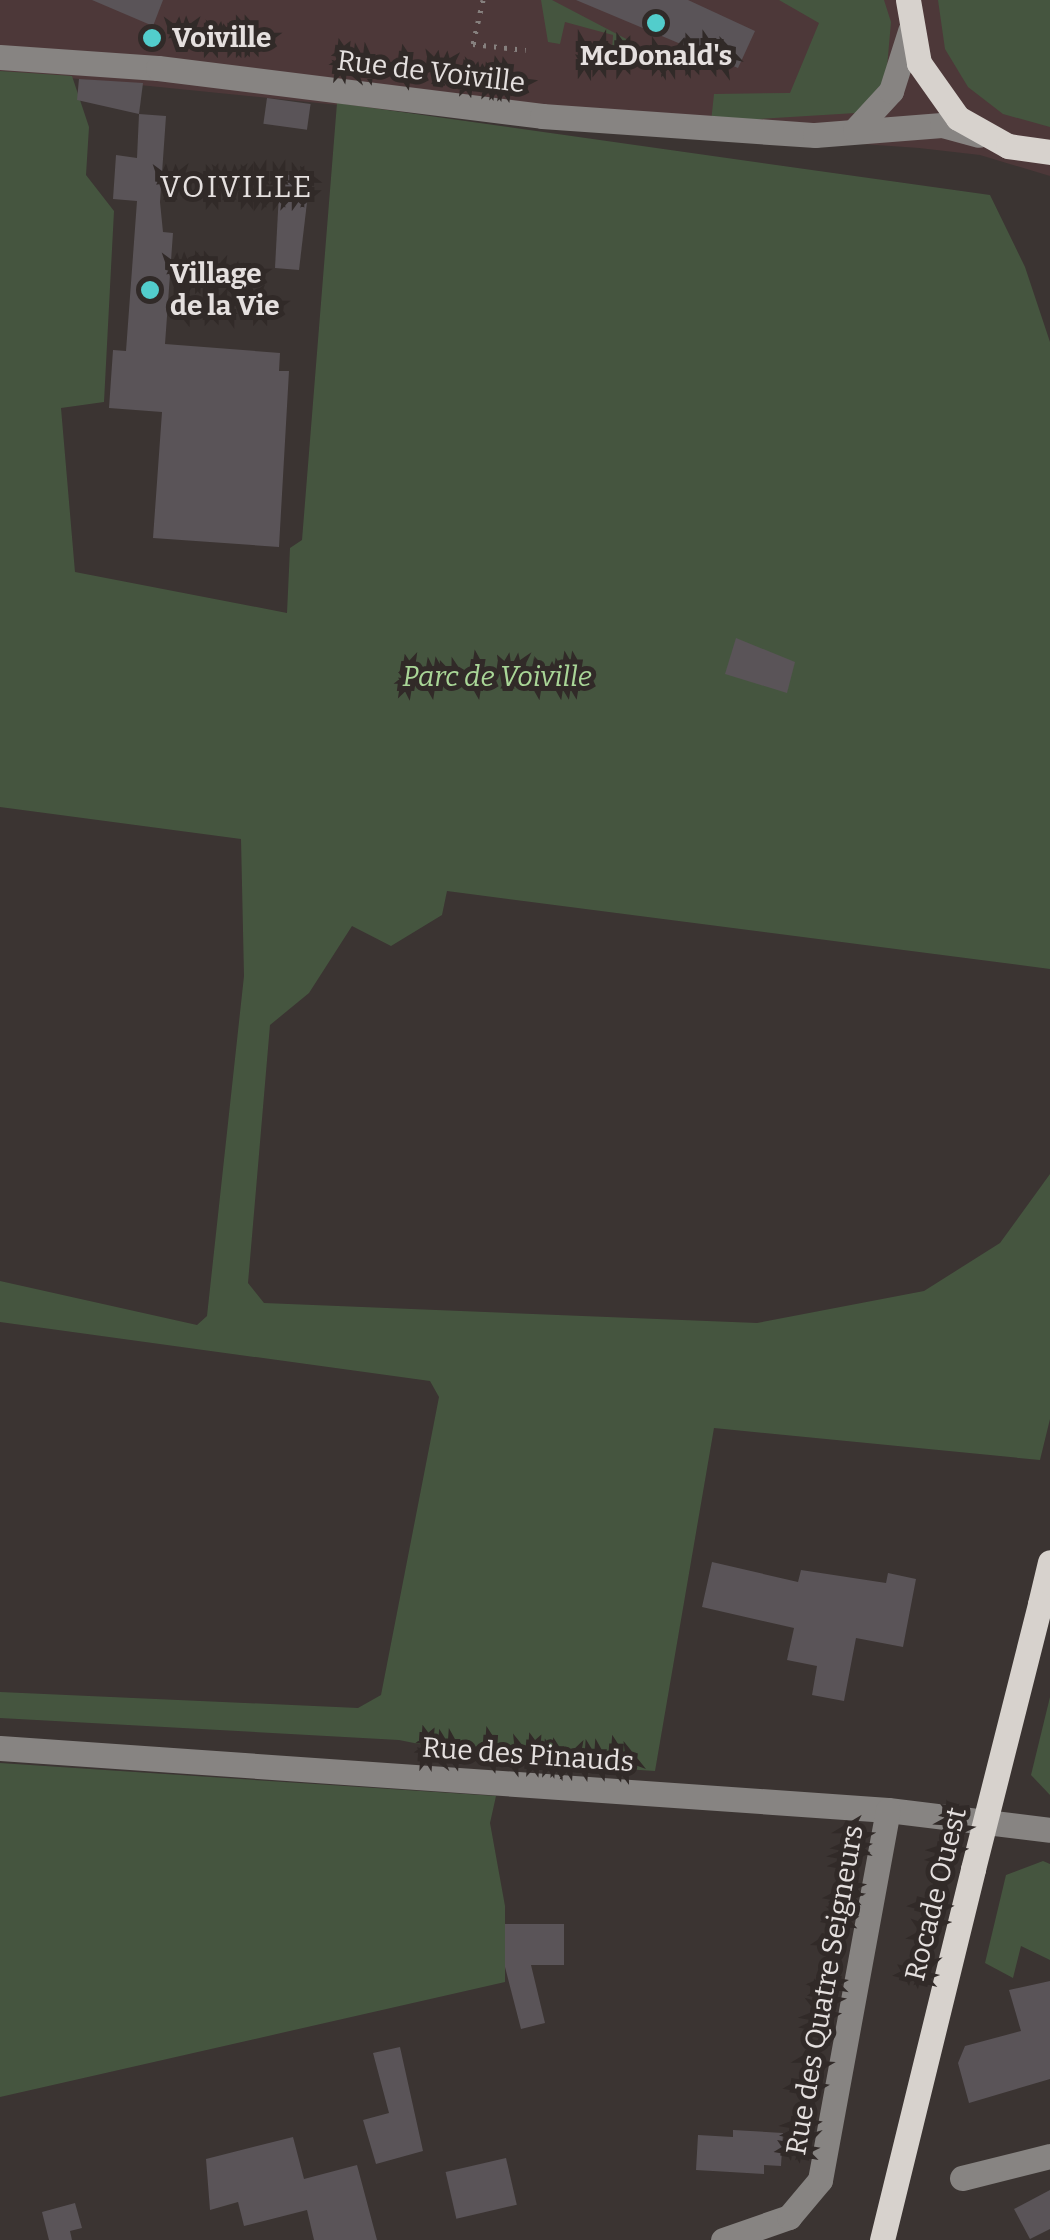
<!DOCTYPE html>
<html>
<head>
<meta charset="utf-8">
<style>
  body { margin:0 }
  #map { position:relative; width:1050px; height:2240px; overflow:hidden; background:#3b3432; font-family:Bitter,serif }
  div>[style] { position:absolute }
  .commercial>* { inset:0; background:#4d3839 }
  .green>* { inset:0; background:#45553f }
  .building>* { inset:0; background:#5a5458; transform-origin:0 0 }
  .path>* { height:5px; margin-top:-2.5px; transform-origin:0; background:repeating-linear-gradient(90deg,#86807e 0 2.5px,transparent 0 10.5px) }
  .minor>* { height:25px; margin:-12.5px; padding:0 12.5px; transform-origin:12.5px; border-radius:12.5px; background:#878482 }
  .major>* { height:25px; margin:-12.5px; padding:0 12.5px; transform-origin:12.5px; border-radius:12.5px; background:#d7d2cd }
  .major-bridge>* { height:25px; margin:-12.5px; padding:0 12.5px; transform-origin:12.5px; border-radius:12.5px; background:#d7d2cd }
  .dots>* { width:28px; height:28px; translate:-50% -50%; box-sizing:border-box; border:5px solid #312a28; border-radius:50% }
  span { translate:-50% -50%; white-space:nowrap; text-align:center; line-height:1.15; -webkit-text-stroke:10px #312a28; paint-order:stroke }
  .poi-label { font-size:28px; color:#e5e0df; font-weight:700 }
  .left { translate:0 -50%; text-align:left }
  .street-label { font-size:28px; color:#e5e0df }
  .park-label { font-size:28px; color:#a9d697; font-style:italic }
  .neighbourhood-label { font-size:30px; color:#e5e0df; letter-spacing:2.5px }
</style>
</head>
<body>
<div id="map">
  <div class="commercial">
    <i style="clip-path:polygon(0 0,1050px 0,1050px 176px,980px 155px,919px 148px,407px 112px,0 71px)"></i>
  </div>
  <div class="green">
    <i style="clip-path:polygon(541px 0,552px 0,634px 43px,612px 51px,613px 35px,565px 22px,560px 44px,548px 42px)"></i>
    <i style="clip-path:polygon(779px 0,884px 0,891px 22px,886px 79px,856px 113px,711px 122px,714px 94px,790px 93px,819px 23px)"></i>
    <i style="clip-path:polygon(938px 0,1050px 0,1050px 127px,1003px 114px,968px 87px,945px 49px)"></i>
    <i style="clip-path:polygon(0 71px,72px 76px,89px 127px,86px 175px,114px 211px,104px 402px,61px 408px,75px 572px,287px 613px,290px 548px,302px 540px,337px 103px,990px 195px,1025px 267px,1050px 342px,1050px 969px,447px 891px,442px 915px,391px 946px,352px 926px,309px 993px,270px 1025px,248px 1283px,264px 1303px,757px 1323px,924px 1291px,1000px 1243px,1050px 1174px,1050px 1419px,1040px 1460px,714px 1428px,655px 1771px,504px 1761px,399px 1740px,0 1718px,0 1692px,358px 1708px,381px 1695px,439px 1397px,430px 1381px,0 1322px,0 1281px,197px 1325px,207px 1316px,244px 976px,241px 839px,0 807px)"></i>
    <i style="clip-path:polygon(1050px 1697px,1050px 1795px,1031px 1775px)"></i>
    <i style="clip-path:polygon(0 1763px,496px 1796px,490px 1823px,505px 1906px,505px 1982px,0 2097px)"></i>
    <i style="clip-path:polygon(1043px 1861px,1050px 1864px,1050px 1960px,1021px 1946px,1013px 1978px,985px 1963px,1006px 1875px)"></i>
  </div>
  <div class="building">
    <i style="clip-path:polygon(92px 0,163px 0,153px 26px)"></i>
    <i style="clip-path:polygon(576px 0,688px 0,755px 31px,738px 68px)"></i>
    <i style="clip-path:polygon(79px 79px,143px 83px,139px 114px,77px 100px)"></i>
    <i style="left:267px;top:98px;width:44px;height:26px;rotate:8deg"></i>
    <i style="clip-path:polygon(139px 114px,166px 116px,160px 202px,163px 232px,173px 233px,165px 344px,280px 353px,279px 371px,289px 371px,279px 547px,153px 538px,162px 412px,109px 408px,113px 350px,126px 351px,137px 201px,113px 199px,116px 155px,137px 158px)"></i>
    <i style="clip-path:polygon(280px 174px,310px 177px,299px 270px,275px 268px)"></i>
    <i style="clip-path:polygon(736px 638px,795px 662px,787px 693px,725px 674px)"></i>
    <i style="clip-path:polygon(712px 1562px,798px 1582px,801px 1570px,886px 1583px,888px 1573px,916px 1579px,903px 1647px,856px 1638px,844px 1701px,812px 1695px,817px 1666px,787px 1660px,794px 1628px,702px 1607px)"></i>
    <i style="clip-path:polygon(505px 1924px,564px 1924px,564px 1965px,531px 1965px,545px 2023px,521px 2029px,505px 1967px)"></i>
    <i style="clip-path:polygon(1050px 1981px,1050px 2079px,969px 2103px,958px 2063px,965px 2046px,1021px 2031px,1009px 1990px)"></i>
    <i style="clip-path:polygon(400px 2047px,423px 2151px,376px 2164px,363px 2120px,389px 2113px,373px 2053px)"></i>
    <i style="clip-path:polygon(733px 2130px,783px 2133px,781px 2166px,764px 2165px,764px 2174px,696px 2170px,698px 2135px,733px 2137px)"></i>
    <i style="clip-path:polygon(293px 2137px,304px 2179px,357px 2165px,377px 2240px,314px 2240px,307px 2210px,244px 2226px,238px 2202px,210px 2210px,206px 2159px)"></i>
    <i style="left:506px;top:2158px;width:48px;height:62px;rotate:77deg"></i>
    <i style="clip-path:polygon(1050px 2190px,1050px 2229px,1030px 2239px,1014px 2209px)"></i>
    <i style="clip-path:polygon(75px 2203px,82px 2228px,70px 2231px,72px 2240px,49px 2240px,42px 2212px)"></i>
  </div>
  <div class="path">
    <i style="left:483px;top:0;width:45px;rotate:102.8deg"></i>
    <i style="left:473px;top:44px;width:53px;rotate:6.5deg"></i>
  </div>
  <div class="minor">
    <i style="left:0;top:57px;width:158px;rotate:4deg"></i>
    <i style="left:158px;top:68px;width:387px;rotate:7.1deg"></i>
    <i style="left:542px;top:116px;width:274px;rotate:4deg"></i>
    <i style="left:815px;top:135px;width:127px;rotate:-4.5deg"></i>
    <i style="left:942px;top:125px;width:38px;rotate:15deg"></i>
    <i style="left:855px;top:130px;width:53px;rotate:-47.3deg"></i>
    <i style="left:891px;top:91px;width:63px;rotate:-72.4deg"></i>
    <i style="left:0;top:1748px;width:890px;rotate:3.99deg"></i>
    <i style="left:888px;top:1810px;width:163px;rotate:7deg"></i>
    <i style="left:962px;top:2178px;width:91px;rotate:-14deg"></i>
    <i style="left:723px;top:2240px;width:70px;rotate:-19.2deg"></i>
    <i style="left:789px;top:2217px;width:48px;rotate:-50deg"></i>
    <i style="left:820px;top:2180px;width:376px;rotate:-79.6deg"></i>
  </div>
  <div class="major">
    <i style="left:908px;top:0;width:64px;rotate:80.1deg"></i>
    <i style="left:919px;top:63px;width:67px;rotate:54.7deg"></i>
    <i style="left:958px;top:118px;width:57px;rotate:29.2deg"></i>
    <i style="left:1008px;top:146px;width:42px;rotate:8.1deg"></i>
    <i style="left:1040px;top:1604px;width:43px;rotate:-76.6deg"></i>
    <i style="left:882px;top:2240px;width:382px;rotate:-76.2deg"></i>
  </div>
  <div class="major-bridge">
    <i style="left:973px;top:1869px;width:273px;rotate:-75.8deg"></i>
  </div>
  <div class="dots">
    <i style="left:656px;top:23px;background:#52cdcc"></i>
    <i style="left:152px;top:38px;background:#52cdcc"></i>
    <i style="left:150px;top:290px;background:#52cdcc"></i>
  </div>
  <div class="poi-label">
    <span class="left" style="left:172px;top:38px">Voiville</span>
    <span style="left:656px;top:56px">McDonald's</span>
    <span class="left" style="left:170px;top:290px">Village<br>de la Vie</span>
  </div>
  <div class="street-label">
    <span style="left:431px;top:72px;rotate:7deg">Rue de Voiville</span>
    <span style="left:528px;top:1755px;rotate:4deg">Rue des Pinauds</span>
    <span style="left:936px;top:1894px;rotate:-76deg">Rocade Ouest</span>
    <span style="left:825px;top:1990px;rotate:-80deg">Rue des Quatre Seigneurs</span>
  </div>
  <div class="park-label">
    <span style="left:497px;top:677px">Parc de Voiville</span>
  </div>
  <div class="neighbourhood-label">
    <span style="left:237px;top:187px">VOIVILLE</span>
  </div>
</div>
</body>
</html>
